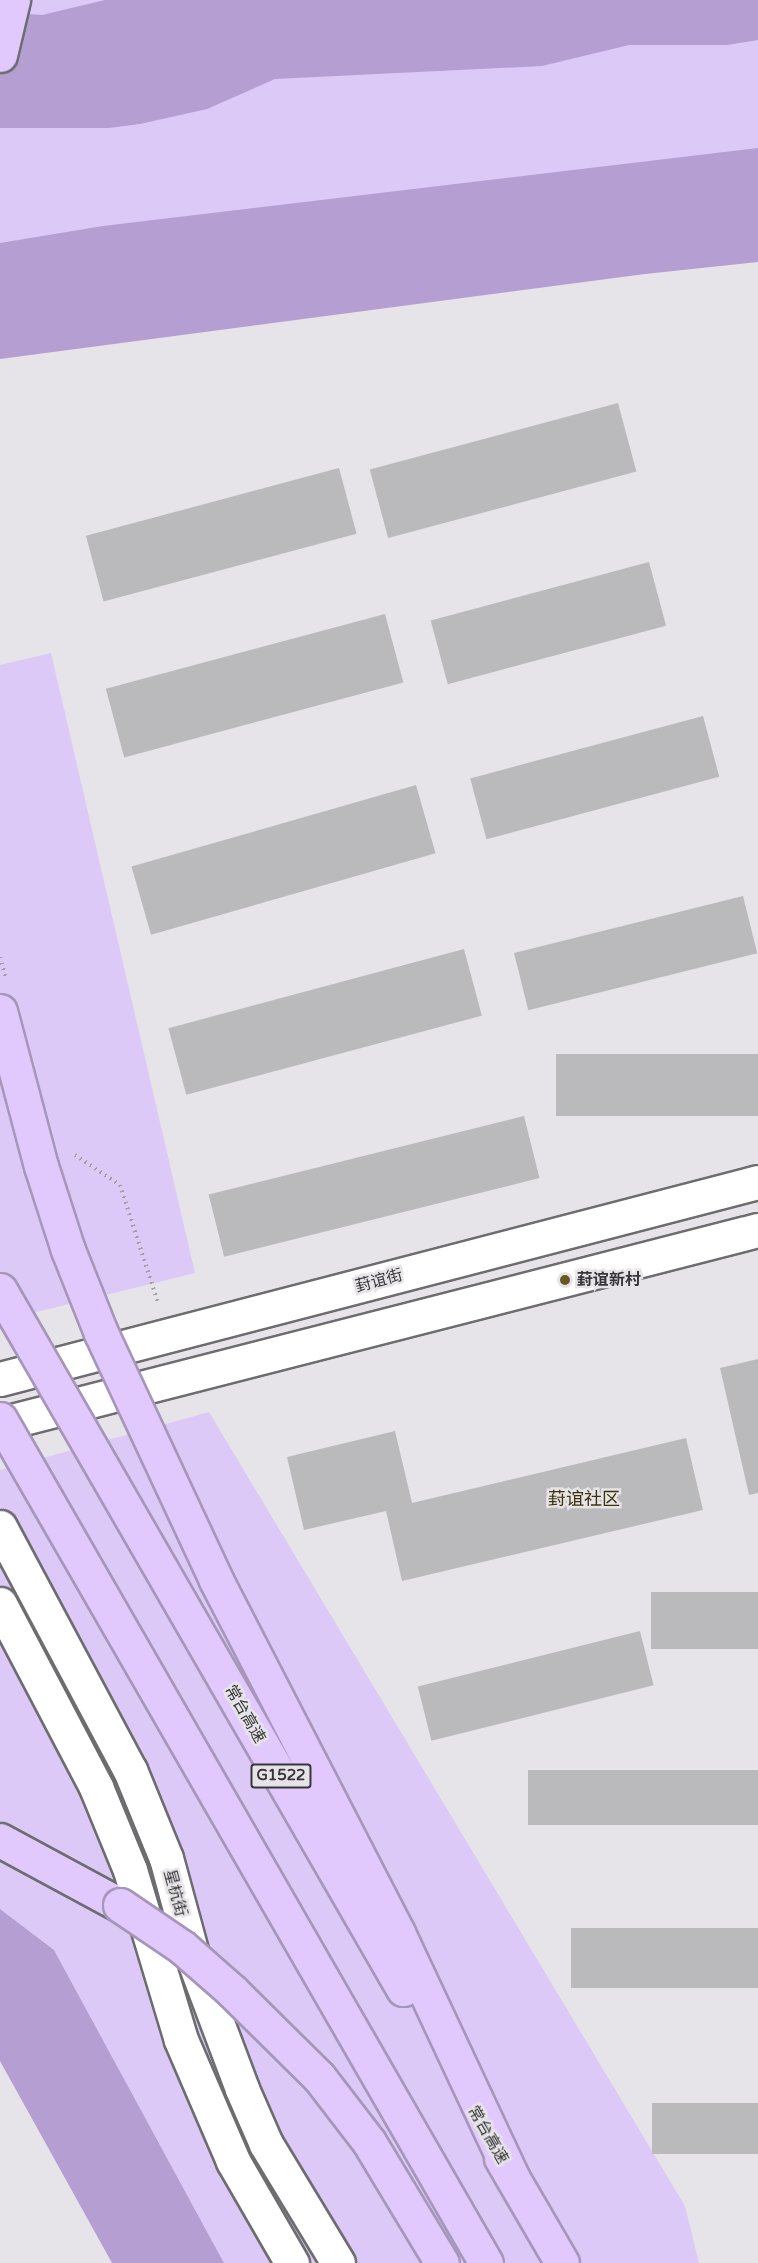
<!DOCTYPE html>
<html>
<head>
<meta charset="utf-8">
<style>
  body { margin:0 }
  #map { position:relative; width:758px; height:2263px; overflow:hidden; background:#e6e4e8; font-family:"Varela Round","Noto Sans SC",sans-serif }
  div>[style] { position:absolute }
  .green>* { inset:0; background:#ddc9f7 }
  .water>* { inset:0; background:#b59ed2 }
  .building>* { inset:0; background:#bab9bc; transform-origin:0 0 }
  .path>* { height:4px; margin-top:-2px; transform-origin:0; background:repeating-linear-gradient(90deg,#9f9ea1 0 1.5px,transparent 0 6px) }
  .roads { filter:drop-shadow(2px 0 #6d6c6f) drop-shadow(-2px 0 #6d6c6f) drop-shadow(0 2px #6d6c6f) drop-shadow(0 -2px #6d6c6f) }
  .secondary>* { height:33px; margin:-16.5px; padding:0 16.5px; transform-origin:16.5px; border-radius:16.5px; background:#fff }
  .motorway>* { height:33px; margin:-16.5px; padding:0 16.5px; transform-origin:16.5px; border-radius:16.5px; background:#e1c9fe }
  .bridges { filter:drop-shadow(2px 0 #a696b9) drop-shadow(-2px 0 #a696b9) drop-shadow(0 2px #a696b9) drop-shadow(0 -2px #a696b9) }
  .motorway-bridge>* { height:33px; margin:-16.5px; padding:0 16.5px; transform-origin:16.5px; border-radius:16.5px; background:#e1c9fe }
  .dots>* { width:16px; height:16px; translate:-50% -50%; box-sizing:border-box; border:3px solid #e6e4e8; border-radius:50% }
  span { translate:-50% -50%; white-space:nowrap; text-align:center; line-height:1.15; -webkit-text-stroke:5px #e6e4e8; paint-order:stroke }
  .shield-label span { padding:2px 4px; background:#e6e4e8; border:2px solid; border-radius:4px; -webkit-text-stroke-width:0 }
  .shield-label { font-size:15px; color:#373638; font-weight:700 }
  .poi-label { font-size:16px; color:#373638; font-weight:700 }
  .left { translate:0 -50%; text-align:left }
  .street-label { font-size:16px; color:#373638 }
  .neighbourhood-label { font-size:18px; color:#3e3308 }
</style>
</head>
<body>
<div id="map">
  <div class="green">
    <i style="clip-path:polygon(0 0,758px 0,758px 149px,0 249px)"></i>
    <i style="clip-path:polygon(51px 653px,195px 1273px,0 1321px,0 665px)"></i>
    <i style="clip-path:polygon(209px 1412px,685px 2206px,699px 2263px,224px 2263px,54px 1950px,0 1909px,0 1470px)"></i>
  </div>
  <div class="water">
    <i style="clip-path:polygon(105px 0,758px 0,758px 40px,727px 45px,629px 45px,542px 66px,275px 79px,207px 109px,140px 124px,109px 128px,0 128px,0 12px,42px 15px)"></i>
    <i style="clip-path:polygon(758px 148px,758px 262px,645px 274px,0 359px,0 243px,103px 226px)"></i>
    <i style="clip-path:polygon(0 1909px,54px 1950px,224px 2263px,112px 2263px,0 2061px)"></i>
  </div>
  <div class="building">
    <i style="left:618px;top:403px;width:71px;height:257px;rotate:75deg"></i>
    <i style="left:339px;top:468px;width:68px;height:262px;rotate:75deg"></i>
    <i style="left:649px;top:562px;width:66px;height:226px;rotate:75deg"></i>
    <i style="left:385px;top:614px;width:71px;height:289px;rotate:75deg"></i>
    <i style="left:703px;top:716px;width:63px;height:241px;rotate:75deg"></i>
    <i style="left:416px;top:785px;width:71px;height:296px;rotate:74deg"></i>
    <i style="left:743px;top:896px;width:59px;height:236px;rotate:76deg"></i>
    <i style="left:464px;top:949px;width:69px;height:306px;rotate:75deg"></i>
    <i style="left:758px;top:1054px;width:62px;height:202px;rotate:90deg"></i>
    <i style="left:524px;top:1116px;width:64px;height:325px;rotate:76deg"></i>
    <i style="clip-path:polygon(758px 1359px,758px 1493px,749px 1495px,720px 1368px)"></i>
    <i style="clip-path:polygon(395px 1431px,412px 1503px,686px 1438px,703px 1510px,402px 1581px,386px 1511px,304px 1530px,287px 1457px)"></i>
    <i style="left:758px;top:1592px;width:57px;height:107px;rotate:90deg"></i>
    <i style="left:640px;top:1631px;width:56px;height:229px;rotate:76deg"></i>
    <i style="left:758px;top:1770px;width:55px;height:230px;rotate:90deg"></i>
    <i style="left:758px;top:1928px;width:60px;height:187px;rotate:90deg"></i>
    <i style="left:758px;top:2103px;width:51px;height:106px;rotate:90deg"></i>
  </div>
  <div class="path">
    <i style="left:0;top:957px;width:22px;rotate:74deg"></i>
    <i style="left:75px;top:1155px;width:54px;rotate:33.7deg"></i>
    <i style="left:120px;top:1185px;width:124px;rotate:72.1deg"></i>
  </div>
  <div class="roads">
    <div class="secondary">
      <i style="left:0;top:1379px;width:783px;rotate:-14.57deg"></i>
      <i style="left:0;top:1424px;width:782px;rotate:-14.36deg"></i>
      <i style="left:0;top:1527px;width:276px;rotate:61.9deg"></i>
      <i style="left:130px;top:1770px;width:95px;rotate:67.8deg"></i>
      <i style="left:166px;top:1858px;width:107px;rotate:74.8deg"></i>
      <i style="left:194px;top:1961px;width:137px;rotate:69.4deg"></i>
      <i style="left:242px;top:2089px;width:60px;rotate:66.4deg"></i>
      <i style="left:266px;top:2144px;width:139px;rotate:58.8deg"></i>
      <i style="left:0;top:1604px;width:207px;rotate:62.3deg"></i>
      <i style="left:96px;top:1787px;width:90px;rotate:67.7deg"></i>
      <i style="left:130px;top:1870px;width:177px;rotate:73.3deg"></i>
      <i style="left:181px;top:2040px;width:132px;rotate:66.7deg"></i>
      <i style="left:233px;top:2161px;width:118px;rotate:60deg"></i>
    </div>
    <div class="motorway">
      <i style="left:0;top:55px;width:57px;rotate:-76.7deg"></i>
      <i style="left:0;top:1840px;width:136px;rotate:28.4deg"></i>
    </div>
  </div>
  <div class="bridges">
    <div class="motorway-bridge">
      <i style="left:0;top:1011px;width:160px;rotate:75.2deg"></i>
      <i style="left:41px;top:1166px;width:88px;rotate:72.2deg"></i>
      <i style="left:68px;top:1250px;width:89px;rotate:68.3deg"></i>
      <i style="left:101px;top:1333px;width:272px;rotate:65deg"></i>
      <i style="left:216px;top:1580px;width:397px;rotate:62.7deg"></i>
      <i style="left:398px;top:1933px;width:268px;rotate:64.9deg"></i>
      <i style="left:0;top:1290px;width:807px;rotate:60.03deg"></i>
      <i style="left:0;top:1419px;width:974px;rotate:60.07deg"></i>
      <i style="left:120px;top:1905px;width:75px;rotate:34.1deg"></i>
      <i style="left:182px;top:1947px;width:67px;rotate:41.3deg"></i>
      <i style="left:232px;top:1991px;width:122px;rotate:44.7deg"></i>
      <i style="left:319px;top:2077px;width:82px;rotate:52.4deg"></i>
      <i style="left:369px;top:2142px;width:141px;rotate:58.9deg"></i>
      <i style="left:501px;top:2158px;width:121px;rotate:59.8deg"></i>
    </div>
  </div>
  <div class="dots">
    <i style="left:565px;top:1280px;background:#665926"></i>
  </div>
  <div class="shield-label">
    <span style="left:281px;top:1776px">G1522</span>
  </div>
  <div class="poi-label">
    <span class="left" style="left:577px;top:1280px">葑谊新村</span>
  </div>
  <div class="street-label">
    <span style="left:379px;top:1281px;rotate:-15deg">葑谊街</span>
    <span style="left:245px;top:1714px;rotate:60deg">常台高速</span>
    <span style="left:175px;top:1893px;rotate:75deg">星杭街</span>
    <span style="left:488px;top:2135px;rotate:60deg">常台高速</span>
  </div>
  <div class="neighbourhood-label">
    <span style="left:584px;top:1499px">葑谊社区</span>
  </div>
</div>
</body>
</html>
